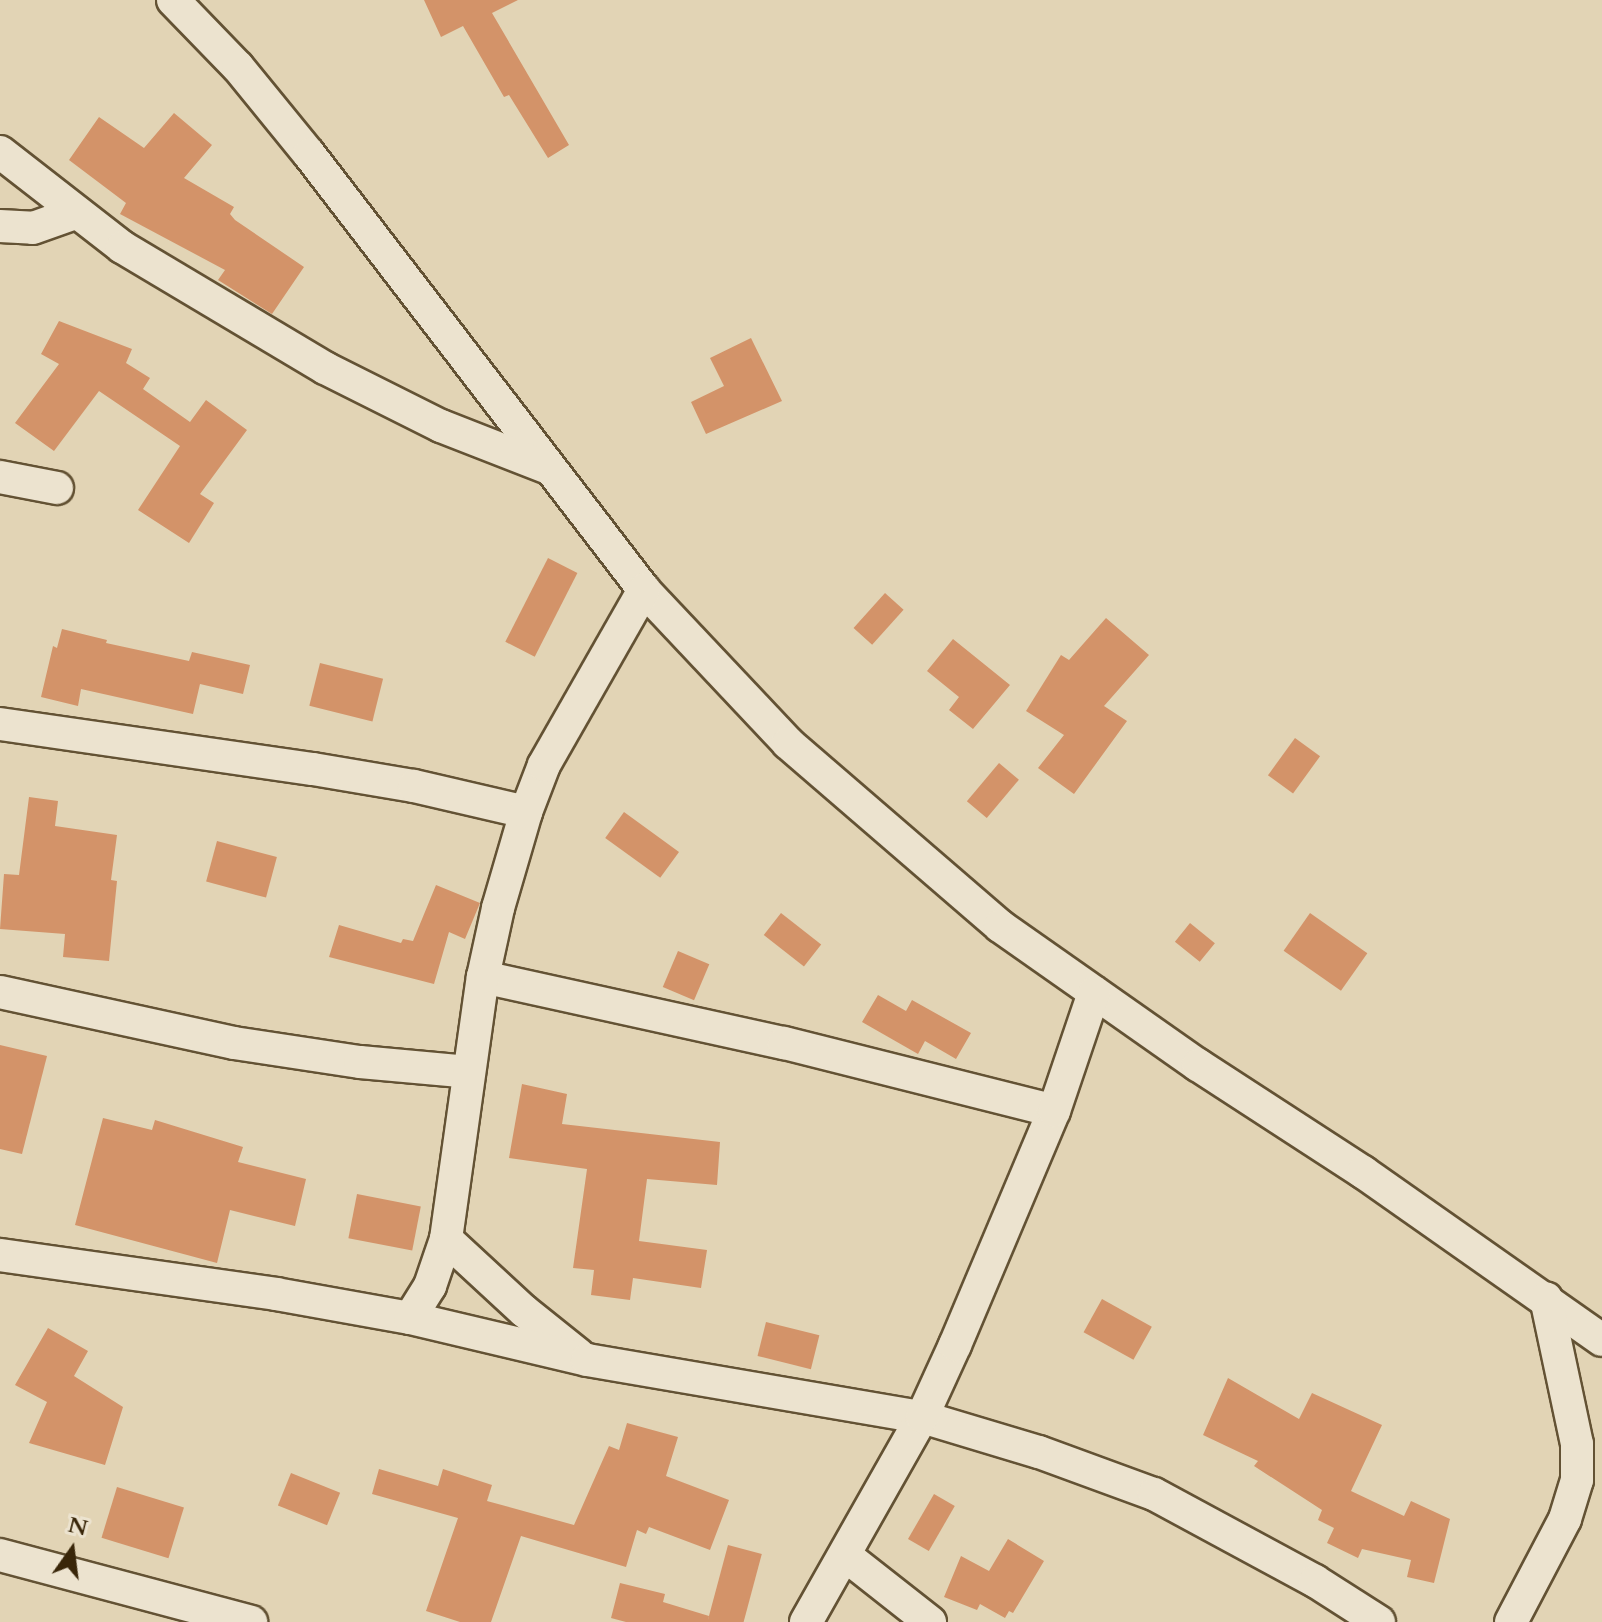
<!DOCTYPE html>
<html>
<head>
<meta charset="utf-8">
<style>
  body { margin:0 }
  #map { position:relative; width:1602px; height:1622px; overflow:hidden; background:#e2d4b5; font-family:Cardo,serif }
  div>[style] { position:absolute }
  .building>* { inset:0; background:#d39369; transform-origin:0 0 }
  .roads { filter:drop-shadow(2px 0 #635234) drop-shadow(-2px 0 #635234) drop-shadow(0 2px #635234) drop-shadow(0 -2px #635234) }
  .minor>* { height:32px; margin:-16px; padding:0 16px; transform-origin:16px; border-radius:16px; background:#ece3cf }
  span { translate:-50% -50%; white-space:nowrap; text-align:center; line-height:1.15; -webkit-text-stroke:7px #ece3cf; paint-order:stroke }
  .north { position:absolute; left:32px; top:1510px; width:80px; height:80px; -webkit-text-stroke:6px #ece3cf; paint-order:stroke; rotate:14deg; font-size:22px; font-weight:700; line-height:32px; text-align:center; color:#392609 }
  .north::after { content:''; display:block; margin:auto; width:28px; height:36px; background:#392609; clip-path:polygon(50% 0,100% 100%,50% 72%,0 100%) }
</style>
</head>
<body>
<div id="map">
  <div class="building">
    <i style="clip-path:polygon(424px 0,518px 0,492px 13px,569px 145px,548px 158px,509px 95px,504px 97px,463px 26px,441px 37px)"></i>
    <i style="clip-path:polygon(174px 113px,212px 145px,184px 178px,234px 207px,230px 214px,235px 220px,304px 267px,272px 314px,218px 280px,225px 270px,120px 214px,126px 203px,69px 160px,99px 117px,144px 148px)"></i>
    <i style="clip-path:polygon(59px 321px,132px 349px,126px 363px,150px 378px,143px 389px,190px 422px,206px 400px,247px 430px,200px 494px,214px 503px,189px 543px,138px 510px,180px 446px,99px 391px,54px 451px,15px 423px,59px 364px,41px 354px)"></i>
    <i style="clip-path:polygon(751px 338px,782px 401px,706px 434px,691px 402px,724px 386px,710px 358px)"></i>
    <i style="left:548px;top:558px;width:33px;height:94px;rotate:27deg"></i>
    <i style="left:885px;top:593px;width:25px;height:47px;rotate:42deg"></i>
    <i style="clip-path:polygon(1106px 618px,1149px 655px,1104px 706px,1127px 721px,1074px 794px,1038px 768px,1064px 735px,1026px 711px,1061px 655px,1069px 660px)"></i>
    <i style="clip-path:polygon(62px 629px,107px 640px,106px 643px,189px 661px,192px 652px,250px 665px,243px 694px,200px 684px,193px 714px,81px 689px,78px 706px,41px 697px,53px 646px,57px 648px)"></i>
    <i style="clip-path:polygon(953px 639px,1010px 685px,973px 729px,949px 710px,959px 697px,927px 671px)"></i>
    <i style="left:320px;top:663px;width:65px;height:44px;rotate:14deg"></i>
    <i style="left:1295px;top:738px;width:31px;height:46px;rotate:36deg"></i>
    <i style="left:999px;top:763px;width:26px;height:50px;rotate:40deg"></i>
    <i style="clip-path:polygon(29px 797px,58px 801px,55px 826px,117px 835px,111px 880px,117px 881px,109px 961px,63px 957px,65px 934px,0 929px,4px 874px,19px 875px)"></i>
    <i style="left:624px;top:812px;width:68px;height:32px;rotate:36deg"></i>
    <i style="left:217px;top:841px;width:62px;height:42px;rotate:15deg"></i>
    <i style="clip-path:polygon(436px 885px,480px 903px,465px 939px,449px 932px,434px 984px,329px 957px,339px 925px,401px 943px,403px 939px,413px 941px)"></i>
    <i style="left:781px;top:913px;width:51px;height:28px;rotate:38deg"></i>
    <i style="left:1310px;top:913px;width:70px;height:46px;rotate:35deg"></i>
    <i style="left:1190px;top:923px;width:32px;height:24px;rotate:39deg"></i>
    <i style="left:678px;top:951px;width:34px;height:39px;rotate:23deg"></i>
    <i style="clip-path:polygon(878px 995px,906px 1011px,912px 1000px,971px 1033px,956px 1059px,925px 1041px,918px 1054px,862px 1022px)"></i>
    <i style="clip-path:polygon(0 1045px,47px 1056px,22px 1154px,0 1149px)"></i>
    <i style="clip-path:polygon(522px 1084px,567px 1094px,562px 1124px,720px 1142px,717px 1185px,647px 1179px,639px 1241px,707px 1250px,701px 1288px,633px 1278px,630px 1300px,591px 1295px,594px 1270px,573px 1268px,587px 1169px,509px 1158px)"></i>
    <i style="clip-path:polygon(103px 1118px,152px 1130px,155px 1120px,243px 1147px,238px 1162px,306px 1179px,295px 1226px,230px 1210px,217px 1263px,75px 1225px)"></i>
    <i style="left:357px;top:1194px;width:65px;height:45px;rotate:11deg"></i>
    <i style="left:1102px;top:1299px;width:57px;height:38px;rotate:29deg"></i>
    <i style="left:766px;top:1322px;width:55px;height:35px;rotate:14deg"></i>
    <i style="clip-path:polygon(48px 1328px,88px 1351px,74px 1376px,123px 1407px,105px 1465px,29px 1443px,47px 1402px,15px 1385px)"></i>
    <i style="clip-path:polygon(1228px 1378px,1299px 1419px,1312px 1393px,1382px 1425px,1351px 1491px,1404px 1516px,1411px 1501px,1450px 1519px,1434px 1583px,1407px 1577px,1411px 1560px,1362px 1549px,1358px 1558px,1327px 1543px,1334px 1528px,1318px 1520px,1322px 1510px,1254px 1466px,1258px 1461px,1203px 1435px)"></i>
    <i style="clip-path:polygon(627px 1423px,678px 1437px,666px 1476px,729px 1500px,710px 1550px,649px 1527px,646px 1534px,637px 1530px,626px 1567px,521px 1536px,491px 1622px,460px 1622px,426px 1611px,458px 1518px,372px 1494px,379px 1469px,438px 1486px,443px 1469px,492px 1485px,487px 1501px,574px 1525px,609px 1446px,619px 1450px)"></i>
    <i style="left:291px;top:1473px;width:53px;height:35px;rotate:22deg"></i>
    <i style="left:117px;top:1487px;width:70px;height:53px;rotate:17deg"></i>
    <i style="left:934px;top:1494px;width:24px;height:52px;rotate:30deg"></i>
    <i style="clip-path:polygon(1008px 1539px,1044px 1561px,1013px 1613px,1009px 1611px,1005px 1618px,980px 1604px,977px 1610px,944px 1597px,961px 1556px,989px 1571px)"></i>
    <i style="left:728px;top:1545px;width:35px;height:80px;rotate:15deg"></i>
    <i style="clip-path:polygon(620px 1583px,665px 1594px,663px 1602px,709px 1616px,708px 1622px,626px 1622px,611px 1618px)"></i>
  </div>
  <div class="roads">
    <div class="minor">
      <i style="left:173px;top:0;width:93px;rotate:45.9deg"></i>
      <i style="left:238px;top:67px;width:112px;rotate:50.8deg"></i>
      <i style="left:309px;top:154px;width:550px;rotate:52.46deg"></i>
      <i style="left:644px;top:590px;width:210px;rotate:46.7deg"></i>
      <i style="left:788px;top:743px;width:280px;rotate:40.8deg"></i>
      <i style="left:1000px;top:926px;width:242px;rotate:35.1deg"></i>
      <i style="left:1198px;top:1065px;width:197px;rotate:33deg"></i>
      <i style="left:1363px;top:1172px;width:292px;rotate:35.1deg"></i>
      <i style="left:0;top:152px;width:155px;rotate:37.9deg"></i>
      <i style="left:122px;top:247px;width:236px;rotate:30.8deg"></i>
      <i style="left:325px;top:368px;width:130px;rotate:26.6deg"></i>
      <i style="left:441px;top:426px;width:115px;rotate:21.4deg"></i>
      <i style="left:0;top:226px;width:33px;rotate:3deg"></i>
      <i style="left:33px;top:228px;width:45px;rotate:-19.7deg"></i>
      <i style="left:0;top:477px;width:58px;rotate:10.9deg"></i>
      <i style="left:0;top:724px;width:316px;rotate:8.2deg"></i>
      <i style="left:313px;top:769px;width:102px;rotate:9.6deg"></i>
      <i style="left:414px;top:786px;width:115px;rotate:13.1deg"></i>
      <i style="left:483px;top:977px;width:308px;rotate:12.4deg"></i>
      <i style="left:784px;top:1043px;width:278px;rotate:14.1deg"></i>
      <i style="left:0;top:992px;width:239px;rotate:12.3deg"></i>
      <i style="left:234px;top:1043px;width:127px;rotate:8.6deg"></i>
      <i style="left:360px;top:1062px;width:109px;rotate:5.2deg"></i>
      <i style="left:446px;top:1239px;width:106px;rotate:42.7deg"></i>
      <i style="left:524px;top:1311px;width:70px;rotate:38.7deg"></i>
      <i style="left:0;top:1255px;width:279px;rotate:8deg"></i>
      <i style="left:276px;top:1294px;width:136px;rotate:10.2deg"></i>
      <i style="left:410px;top:1318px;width:182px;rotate:13.3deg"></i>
      <i style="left:587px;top:1360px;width:340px;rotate:9.7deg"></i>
      <i style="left:922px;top:1417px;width:122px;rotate:16.7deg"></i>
      <i style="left:1039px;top:1452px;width:122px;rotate:20.1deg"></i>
      <i style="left:1154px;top:1494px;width:183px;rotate:28.4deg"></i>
      <i style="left:1315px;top:1581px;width:76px;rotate:32.6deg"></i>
      <i style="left:410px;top:1318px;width:38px;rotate:-58deg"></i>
      <i style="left:430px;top:1286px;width:50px;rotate:-71.2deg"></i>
      <i style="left:446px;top:1239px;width:265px;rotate:-82deg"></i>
      <i style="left:483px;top:977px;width:71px;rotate:-77.7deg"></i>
      <i style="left:498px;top:908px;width:100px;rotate:-73.7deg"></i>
      <i style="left:526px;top:812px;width:50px;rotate:-69deg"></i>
      <i style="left:544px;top:765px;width:202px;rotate:-60.3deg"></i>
      <i style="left:0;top:1555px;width:260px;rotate:14.9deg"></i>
      <i style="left:846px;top:1556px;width:107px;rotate:38.2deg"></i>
      <i style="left:806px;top:1622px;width:236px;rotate:-60.5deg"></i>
      <i style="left:922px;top:1417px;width:79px;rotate:-65.4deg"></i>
      <i style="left:955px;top:1345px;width:254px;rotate:-67.1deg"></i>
      <i style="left:1054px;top:1111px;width:125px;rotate:-71.3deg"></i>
      <i style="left:1511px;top:1622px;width:116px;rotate:-62.3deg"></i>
      <i style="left:1565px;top:1519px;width:41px;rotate:-72.9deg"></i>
      <i style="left:1577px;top:1480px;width:36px;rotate:-90deg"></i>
      <i style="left:1577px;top:1444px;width:149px;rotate:-102deg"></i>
    </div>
  </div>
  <div class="north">N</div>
</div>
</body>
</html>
